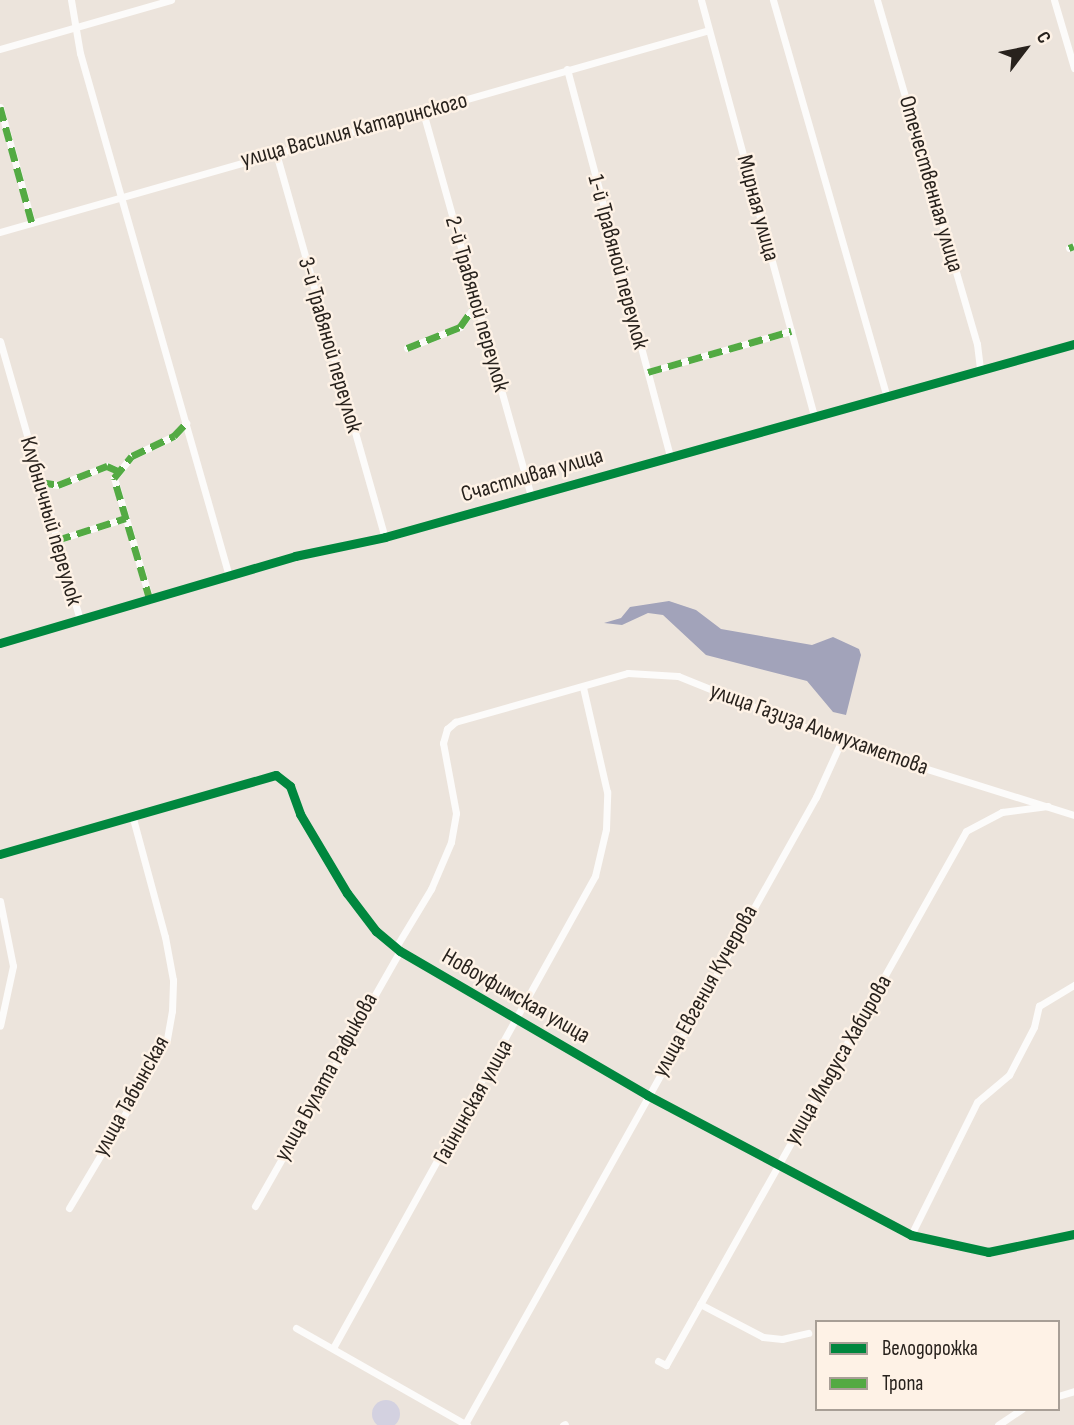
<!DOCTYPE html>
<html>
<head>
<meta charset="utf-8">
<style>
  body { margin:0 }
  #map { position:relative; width:1074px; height:1425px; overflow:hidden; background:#ece4dc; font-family:"Sofia Sans Condensed",sans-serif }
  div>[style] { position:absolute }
  .green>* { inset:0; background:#d3d1e0 }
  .round { border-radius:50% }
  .water>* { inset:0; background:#a2a3ba }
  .street>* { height:7px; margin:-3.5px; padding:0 3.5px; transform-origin:3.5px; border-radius:3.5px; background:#fcfbfa }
  .quiet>* { height:7px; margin-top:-3.5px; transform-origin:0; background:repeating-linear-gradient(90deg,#53aa43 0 14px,transparent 0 21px) }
  .cycleway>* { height:9px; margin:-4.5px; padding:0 4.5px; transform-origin:4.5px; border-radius:4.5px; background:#00873e }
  span { translate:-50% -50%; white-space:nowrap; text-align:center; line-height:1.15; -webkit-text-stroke:5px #fef2e6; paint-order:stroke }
  .street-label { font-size:23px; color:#28221d }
  .legend { position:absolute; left:815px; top:1320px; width:245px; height:91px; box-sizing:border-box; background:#fef2e6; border:2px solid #a89f96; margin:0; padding:9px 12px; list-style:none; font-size:21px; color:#28221d }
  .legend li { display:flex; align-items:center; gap:14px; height:35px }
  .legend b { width:35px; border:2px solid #a89f96 }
  .north { position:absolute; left:990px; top:14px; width:70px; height:70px; -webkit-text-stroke:5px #fef2e6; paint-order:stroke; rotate:58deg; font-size:19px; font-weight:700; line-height:28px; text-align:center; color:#28221d }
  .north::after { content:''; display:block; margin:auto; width:24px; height:32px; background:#28221d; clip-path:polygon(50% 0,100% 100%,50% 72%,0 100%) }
</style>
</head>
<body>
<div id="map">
  <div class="green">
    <i class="round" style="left:372px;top:1400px;width:28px;height:28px"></i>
  </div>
  <div class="water">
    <i style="clip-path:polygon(669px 601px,696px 610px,721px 629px,812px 645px,833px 637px,859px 649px,861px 655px,846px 715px,833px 712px,807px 681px,706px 655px,663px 615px,648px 613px,622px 625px,604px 623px,621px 618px,630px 607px)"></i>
  </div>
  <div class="street">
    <i style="left:71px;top:0;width:54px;rotate:80.4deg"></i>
    <i style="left:80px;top:53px;width:544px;rotate:74.1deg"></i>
    <i style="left:701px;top:0;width:430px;rotate:74.8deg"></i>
    <i style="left:773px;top:0;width:414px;rotate:74deg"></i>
    <i style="left:877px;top:0;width:358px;rotate:73.8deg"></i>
    <i style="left:977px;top:344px;width:26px;rotate:83deg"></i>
    <i style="left:1054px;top:0;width:71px;rotate:73.6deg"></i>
    <i style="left:0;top:49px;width:178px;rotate:-16deg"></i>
    <i style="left:567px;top:69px;width:400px;rotate:75.1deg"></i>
    <i style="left:0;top:107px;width:120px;rotate:74.6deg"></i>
    <i style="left:423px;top:112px;width:398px;rotate:74.3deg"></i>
    <i style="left:276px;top:153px;width:399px;rotate:74.2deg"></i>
    <i style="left:0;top:232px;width:737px;rotate:-15.9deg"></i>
    <i style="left:1069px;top:248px;width:5px;rotate:-22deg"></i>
    <i style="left:0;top:341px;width:290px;rotate:74deg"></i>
    <i style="left:407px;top:348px;width:57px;rotate:-21.6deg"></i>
    <i style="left:460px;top:327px;width:29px;rotate:-55deg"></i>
    <i style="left:648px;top:372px;width:149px;rotate:-16deg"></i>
    <i style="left:41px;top:483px;width:17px;rotate:7deg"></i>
    <i style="left:58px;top:485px;width:53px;rotate:-21.2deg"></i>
    <i style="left:107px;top:466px;width:12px;rotate:24deg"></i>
    <i style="left:57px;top:540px;width:72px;rotate:-17.7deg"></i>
    <i style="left:150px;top:600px;width:127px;rotate:-106.4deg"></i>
    <i style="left:114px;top:478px;width:28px;rotate:-51deg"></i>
    <i style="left:132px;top:456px;width:47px;rotate:-25.5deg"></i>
    <i style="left:174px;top:436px;width:18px;rotate:-47deg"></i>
    <i style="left:0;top:643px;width:308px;rotate:-16.4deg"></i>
    <i style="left:295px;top:556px;width:92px;rotate:-11.9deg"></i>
    <i style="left:385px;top:537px;width:716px;rotate:-15.65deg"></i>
    <i style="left:0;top:854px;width:287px;rotate:-16deg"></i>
    <i style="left:276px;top:775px;width:18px;rotate:38deg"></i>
    <i style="left:290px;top:786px;width:30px;rotate:70deg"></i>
    <i style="left:300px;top:814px;width:92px;rotate:59.3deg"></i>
    <i style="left:347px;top:893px;width:48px;rotate:52.7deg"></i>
    <i style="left:376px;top:931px;width:31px;rotate:40deg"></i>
    <i style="left:400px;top:951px;width:286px;rotate:30.2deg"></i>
    <i style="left:647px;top:1095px;width:299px;rotate:27.9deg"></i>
    <i style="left:911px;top:1235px;width:79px;rotate:12.4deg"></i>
    <i style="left:988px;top:1252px;width:88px;rotate:-11.8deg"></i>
    <i style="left:0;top:901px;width:66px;rotate:78.7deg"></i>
    <i style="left:13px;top:966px;width:61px;rotate:102.2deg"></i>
    <i style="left:396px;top:947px;width:68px;rotate:-58.9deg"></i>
    <i style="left:431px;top:889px;width:51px;rotate:-66.9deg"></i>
    <i style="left:451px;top:842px;width:29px;rotate:-80deg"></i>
    <i style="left:456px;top:813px;width:71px;rotate:-100.5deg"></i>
    <i style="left:443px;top:743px;width:15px;rotate:-74deg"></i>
    <i style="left:447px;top:729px;width:11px;rotate:-41deg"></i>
    <i style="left:455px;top:722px;width:180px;rotate:-15.8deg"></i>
    <i style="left:628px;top:673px;width:50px;rotate:3.4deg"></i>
    <i style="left:678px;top:676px;width:176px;rotate:22deg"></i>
    <i style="left:841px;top:742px;width:244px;rotate:17.4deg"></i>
    <i style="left:255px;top:1206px;width:293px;rotate:-60.4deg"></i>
    <i style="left:69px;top:1208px;width:150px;rotate:-59.2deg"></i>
    <i style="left:146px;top:1079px;width:45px;rotate:-62.3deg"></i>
    <i style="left:167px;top:1039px;width:28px;rotate:-80deg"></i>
    <i style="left:172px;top:1011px;width:31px;rotate:-88deg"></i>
    <i style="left:173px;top:980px;width:44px;rotate:-100.5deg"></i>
    <i style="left:165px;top:937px;width:126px;rotate:-105.1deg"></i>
    <i style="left:911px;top:1235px;width:148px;rotate:-63.6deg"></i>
    <i style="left:977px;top:1102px;width:42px;rotate:-40.2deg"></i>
    <i style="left:1009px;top:1075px;width:54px;rotate:-62.5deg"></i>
    <i style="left:1034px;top:1027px;width:22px;rotate:-77deg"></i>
    <i style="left:1039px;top:1006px;width:41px;rotate:-31deg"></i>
    <i style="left:700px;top:1304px;width:71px;rotate:27.6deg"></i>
    <i style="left:763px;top:1337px;width:19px;rotate:6deg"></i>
    <i style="left:782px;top:1339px;width:27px;rotate:-13deg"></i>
    <i style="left:296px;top:1328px;width:197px;rotate:29.6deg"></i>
    <i style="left:333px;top:1348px;width:540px;rotate:-60.97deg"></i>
    <i style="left:595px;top:876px;width:48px;rotate:-76.8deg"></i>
    <i style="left:606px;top:829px;width:37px;rotate:-88deg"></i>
    <i style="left:607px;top:792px;width:108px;rotate:-102.9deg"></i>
    <i style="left:658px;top:1361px;width:9px;rotate:27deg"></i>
    <i style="left:666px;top:1365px;width:612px;rotate:-60.67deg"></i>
    <i style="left:966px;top:831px;width:41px;rotate:-27.8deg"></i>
    <i style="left:1002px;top:812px;width:46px;rotate:-7.4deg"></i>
    <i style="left:1058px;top:1396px;width:17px;rotate:-17deg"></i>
    <i style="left:465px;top:1424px;width:719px;rotate:-60.76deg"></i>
    <i style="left:816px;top:797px;width:60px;rotate:-65.6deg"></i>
    <i style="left:563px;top:1425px;width:2px;rotate:-27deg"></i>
    <i style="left:998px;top:1425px;width:29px;rotate:-34deg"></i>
  </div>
  <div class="quiet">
    <i style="left:0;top:107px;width:120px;rotate:74.6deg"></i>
    <i style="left:1069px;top:248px;width:5px;rotate:-22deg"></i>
    <i style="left:407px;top:348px;width:57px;rotate:-21.6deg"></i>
    <i style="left:460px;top:327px;width:29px;rotate:-55deg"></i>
    <i style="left:648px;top:372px;width:149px;rotate:-16deg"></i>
    <i style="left:40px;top:482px;width:18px;rotate:9deg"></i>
    <i style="left:58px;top:485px;width:53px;rotate:-21.2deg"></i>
    <i style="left:107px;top:466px;width:12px;rotate:24deg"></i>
    <i style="left:57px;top:540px;width:72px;rotate:-17.7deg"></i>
    <i style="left:150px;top:600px;width:127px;rotate:-106.4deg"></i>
    <i style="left:114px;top:478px;width:28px;rotate:-51deg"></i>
    <i style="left:132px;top:456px;width:47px;rotate:-25.5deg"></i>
    <i style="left:174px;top:436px;width:18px;rotate:-47deg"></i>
  </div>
  <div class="cycleway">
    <i style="left:0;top:643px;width:308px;rotate:-16.4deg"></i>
    <i style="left:295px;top:556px;width:92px;rotate:-11.9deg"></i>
    <i style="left:385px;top:537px;width:716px;rotate:-15.65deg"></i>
    <i style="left:0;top:854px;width:287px;rotate:-16deg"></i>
    <i style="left:276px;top:775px;width:18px;rotate:38deg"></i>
    <i style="left:290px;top:786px;width:30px;rotate:70deg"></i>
    <i style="left:300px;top:814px;width:92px;rotate:59.3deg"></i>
    <i style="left:347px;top:893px;width:48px;rotate:52.7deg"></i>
    <i style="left:376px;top:931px;width:31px;rotate:40deg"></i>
    <i style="left:400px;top:951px;width:286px;rotate:30.2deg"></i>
    <i style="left:647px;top:1095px;width:299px;rotate:27.9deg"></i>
    <i style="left:911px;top:1235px;width:79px;rotate:12.4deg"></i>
    <i style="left:988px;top:1252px;width:88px;rotate:-11.8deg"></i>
  </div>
  <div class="street-label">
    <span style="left:354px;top:130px;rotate:-15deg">улица Василия Катаринского</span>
    <span style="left:931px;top:184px;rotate:74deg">Отечественная улица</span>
    <span style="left:758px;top:208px;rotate:75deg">Мирная улица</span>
    <span style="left:618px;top:262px;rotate:75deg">1-й Травяной переулок</span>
    <span style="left:477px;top:304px;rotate:74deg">2-й Травяной переулок</span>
    <span style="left:330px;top:345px;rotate:74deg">3-й Травяной переулок</span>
    <span style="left:532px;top:475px;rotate:-16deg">Счастливая улица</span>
    <span style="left:51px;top:521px;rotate:74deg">Клубничный переулок</span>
    <span style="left:819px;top:729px;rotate:20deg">улица Газиза Альмухаметова</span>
    <span style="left:705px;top:991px;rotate:-61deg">улица Евгения Кучерова</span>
    <span style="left:516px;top:996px;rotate:30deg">Новоуфимская улица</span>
    <span style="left:838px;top:1060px;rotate:-60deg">улица Ильдуса Хабирова</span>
    <span style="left:326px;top:1077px;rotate:-61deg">улица Булата Рафикова</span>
    <span style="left:131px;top:1096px;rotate:-61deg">улица Табынская</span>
    <span style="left:473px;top:1102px;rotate:-61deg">Гайнинская улица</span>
  </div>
  <ul class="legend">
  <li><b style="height:9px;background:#00873e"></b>Велодорожка</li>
  <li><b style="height:9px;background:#53aa43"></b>Тропа</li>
  </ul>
  <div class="north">С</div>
</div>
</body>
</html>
